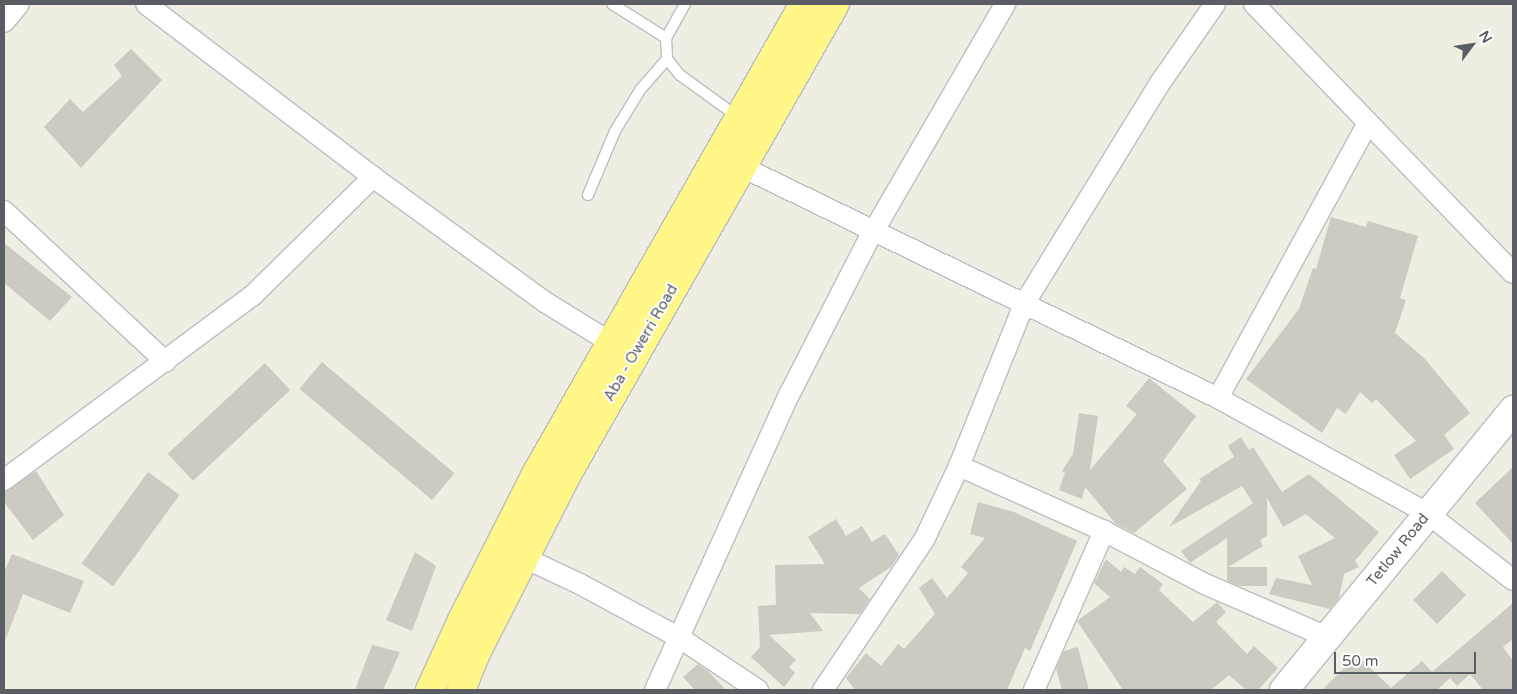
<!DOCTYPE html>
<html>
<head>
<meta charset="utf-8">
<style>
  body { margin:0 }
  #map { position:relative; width:1517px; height:694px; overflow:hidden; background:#efeee2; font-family:"Varela Round",sans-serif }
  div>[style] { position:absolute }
  .building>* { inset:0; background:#cccac1; transform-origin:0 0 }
  .roads { filter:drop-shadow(1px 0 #bcbec5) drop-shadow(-1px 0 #bcbec5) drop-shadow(0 1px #bcbec5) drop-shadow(0 -1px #bcbec5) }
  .lane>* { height:10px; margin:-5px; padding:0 5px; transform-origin:5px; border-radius:5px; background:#fff }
  .street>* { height:20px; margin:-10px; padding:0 10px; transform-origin:10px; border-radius:10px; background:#fff }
  .secondary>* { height:28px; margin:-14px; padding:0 14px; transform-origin:14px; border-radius:14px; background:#fff }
  .highway>* { height:28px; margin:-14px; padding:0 14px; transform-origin:14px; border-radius:14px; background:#fff788 }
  span { translate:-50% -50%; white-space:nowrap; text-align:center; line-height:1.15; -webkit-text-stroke:4px #fff; paint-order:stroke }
  .street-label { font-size:15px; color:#5a5d64 }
  .frame { position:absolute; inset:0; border:5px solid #5a5d64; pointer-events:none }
  .north { position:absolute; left:1447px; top:20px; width:50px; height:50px; -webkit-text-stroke:4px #fff; paint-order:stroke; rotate:59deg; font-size:14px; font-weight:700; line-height:20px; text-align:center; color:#5a5d64 }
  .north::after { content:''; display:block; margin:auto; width:18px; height:22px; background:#5a5d64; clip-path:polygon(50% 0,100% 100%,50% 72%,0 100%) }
  .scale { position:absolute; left:1334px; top:652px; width:142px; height:22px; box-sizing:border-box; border:2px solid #5a5d64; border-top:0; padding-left:6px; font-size:15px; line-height:18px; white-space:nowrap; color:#5a5d64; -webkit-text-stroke:4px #fff; paint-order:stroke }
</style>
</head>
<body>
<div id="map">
  <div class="building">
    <i style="clip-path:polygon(131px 49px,162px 80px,81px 168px,44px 127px,70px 99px,83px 112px,122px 76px,114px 65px)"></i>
    <i style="clip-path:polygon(1331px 217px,1366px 227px,1368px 221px,1418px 236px,1400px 298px,1406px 300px,1395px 333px,1424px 358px,1470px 413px,1444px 435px,1454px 449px,1410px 479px,1394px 455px,1416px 441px,1376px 399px,1372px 403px,1360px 392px,1346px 414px,1337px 408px,1322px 433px,1246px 379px,1299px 309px,1313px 268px,1316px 269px)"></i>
    <i style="clip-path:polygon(4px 243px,72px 297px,50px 321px,4px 283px)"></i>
    <i style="left:322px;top:362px;width:173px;height:35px;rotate:40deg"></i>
    <i style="left:265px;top:363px;width:37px;height:133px;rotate:47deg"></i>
    <i style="clip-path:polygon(1149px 378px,1196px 416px,1163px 461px,1187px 489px,1134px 533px,1116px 524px,1085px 487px,1082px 499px,1059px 490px,1065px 473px,1062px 471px,1073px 454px,1079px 413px,1098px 416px,1090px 470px,1137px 414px,1126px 406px)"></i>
    <i style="clip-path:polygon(1241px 437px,1249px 450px,1253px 447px,1282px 492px,1309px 474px,1379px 532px,1355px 561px,1359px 567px,1344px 574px,1339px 598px,1330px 609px,1269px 594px,1276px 578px,1312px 585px,1298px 556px,1335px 538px,1306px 514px,1283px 527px,1267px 498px,1267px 536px,1260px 540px,1263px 546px,1228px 567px,1267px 567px,1267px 586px,1239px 586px,1227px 581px,1227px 538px,1190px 563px,1181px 551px,1253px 503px,1242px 486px,1169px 527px,1201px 481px,1199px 479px,1234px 457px,1228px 446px)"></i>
    <i style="clip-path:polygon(1513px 467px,1513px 544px,1475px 503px)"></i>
    <i style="clip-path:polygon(36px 471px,64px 515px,33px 540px,4px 502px,4px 492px)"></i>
    <i style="left:148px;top:472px;width:39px;height:113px;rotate:36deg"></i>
    <i style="clip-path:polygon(978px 502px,1014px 512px,1077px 541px,1030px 651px,1025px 648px,1007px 690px,855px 690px,846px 678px,866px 653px,881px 666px,898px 644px,904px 649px,935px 614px,919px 588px,932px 578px,947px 598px,968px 573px,961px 567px,985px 538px,970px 534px)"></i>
    <i style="clip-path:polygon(836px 519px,846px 536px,862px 526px,872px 542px,885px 534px,899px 555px,891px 567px,859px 588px,870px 599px,860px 614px,810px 613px,823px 631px,769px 635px,796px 660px,789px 667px,795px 673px,784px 687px,751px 657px,760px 647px,758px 606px,776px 605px,775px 565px,825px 564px,808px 537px)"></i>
    <i style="clip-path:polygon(415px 552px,436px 566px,412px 631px,386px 620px)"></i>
    <i style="clip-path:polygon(12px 554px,84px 581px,70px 613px,23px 594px,5px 641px,4px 572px)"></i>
    <i style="clip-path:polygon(1106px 559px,1121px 572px,1124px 567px,1135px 574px,1140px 567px,1163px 584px,1159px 590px,1193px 622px,1217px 602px,1226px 612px,1216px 622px,1247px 654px,1254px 646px,1278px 668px,1258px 690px,1246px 690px,1229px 675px,1211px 690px,1123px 690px,1077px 621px,1110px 597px,1094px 583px)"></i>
    <i style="left:1442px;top:571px;width:34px;height:41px;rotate:45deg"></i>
    <i style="clip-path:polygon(1513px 603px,1513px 639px,1503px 647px,1513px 661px,1513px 690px,1483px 690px,1470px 674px,1457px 686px,1450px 678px,1437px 690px,1322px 690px,1357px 655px,1391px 688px,1422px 661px,1432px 672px)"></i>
    <i style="clip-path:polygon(372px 645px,400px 652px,383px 690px,355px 690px)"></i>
    <i style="clip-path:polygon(1078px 647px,1089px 690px,1062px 690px,1056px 668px,1064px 651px)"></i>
    <i style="clip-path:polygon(698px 664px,708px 671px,726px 690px,695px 690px,683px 677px)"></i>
  </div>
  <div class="roads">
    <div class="lane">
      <i style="left:612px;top:4px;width:64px;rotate:32.2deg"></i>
      <i style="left:685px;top:4px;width:39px;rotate:119deg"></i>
      <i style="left:666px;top:38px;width:21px;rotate:87deg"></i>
      <i style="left:667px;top:59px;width:21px;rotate:51deg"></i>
      <i style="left:680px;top:75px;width:72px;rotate:35.9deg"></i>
      <i style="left:588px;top:195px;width:69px;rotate:-67.1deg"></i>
      <i style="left:615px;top:131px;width:48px;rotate:-58.6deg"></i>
      <i style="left:640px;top:90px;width:41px;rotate:-48.9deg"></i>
    </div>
    <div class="street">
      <i style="left:146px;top:4px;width:285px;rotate:37.3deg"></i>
      <i style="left:373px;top:177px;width:213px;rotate:36deg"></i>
      <i style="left:545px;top:302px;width:89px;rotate:31.7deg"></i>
      <i style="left:1254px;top:4px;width:373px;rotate:46.1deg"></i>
      <i style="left:4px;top:22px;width:23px;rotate:-50deg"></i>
      <i style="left:730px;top:161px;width:543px;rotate:25.9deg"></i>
      <i style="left:1218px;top:398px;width:239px;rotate:28.8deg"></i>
      <i style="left:1427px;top:513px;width:109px;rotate:37.9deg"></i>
      <i style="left:4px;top:211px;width:221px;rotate:43deg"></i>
      <i style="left:1218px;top:398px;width:313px;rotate:-61.4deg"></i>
      <i style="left:959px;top:466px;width:159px;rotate:24.1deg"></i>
      <i style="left:1104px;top:531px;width:114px;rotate:27.7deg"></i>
      <i style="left:1205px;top:584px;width:133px;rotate:23.5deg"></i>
      <i style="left:4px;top:480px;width:309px;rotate:-36.6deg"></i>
      <i style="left:252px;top:296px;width:170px;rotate:-44.5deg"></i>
      <i style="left:512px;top:552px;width:75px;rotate:25.2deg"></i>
      <i style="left:580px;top:584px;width:114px;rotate:28.4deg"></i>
      <i style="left:680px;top:638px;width:94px;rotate:33.7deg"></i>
      <i style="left:655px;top:690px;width:324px;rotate:-65.6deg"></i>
      <i style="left:789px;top:395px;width:175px;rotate:-62.9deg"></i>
      <i style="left:869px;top:239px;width:272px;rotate:-59.9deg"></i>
      <i style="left:823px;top:690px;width:183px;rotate:-56.1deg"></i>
      <i style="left:925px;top:538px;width:80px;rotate:-64.7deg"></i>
      <i style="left:959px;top:466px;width:175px;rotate:-68.1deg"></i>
      <i style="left:1024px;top:304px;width:259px;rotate:-58.4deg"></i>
      <i style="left:1160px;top:83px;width:96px;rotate:-55.2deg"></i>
      <i style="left:1034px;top:690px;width:174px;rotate:-66.2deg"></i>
    </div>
    <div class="secondary">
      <i style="left:1284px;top:690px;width:362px;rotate:-50.7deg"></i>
    </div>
    <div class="highway">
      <i style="left:430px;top:690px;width:77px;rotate:-65.4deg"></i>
      <i style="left:462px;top:620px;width:164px;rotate:-63.1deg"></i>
      <i style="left:536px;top:474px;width:541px;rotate:-60.31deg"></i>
      <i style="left:461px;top:690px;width:40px;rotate:-68deg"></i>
      <i style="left:476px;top:653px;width:199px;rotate:-63deg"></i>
      <i style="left:566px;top:476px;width:543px;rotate:-60.32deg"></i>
    </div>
  </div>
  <div class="street-label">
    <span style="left:641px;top:343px;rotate:-60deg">Aba - Owerri Road</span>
    <span style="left:1398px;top:550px;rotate:-51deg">Tetlow Road</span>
  </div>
  <div class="frame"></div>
  <div class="north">N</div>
  <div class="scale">50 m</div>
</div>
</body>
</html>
